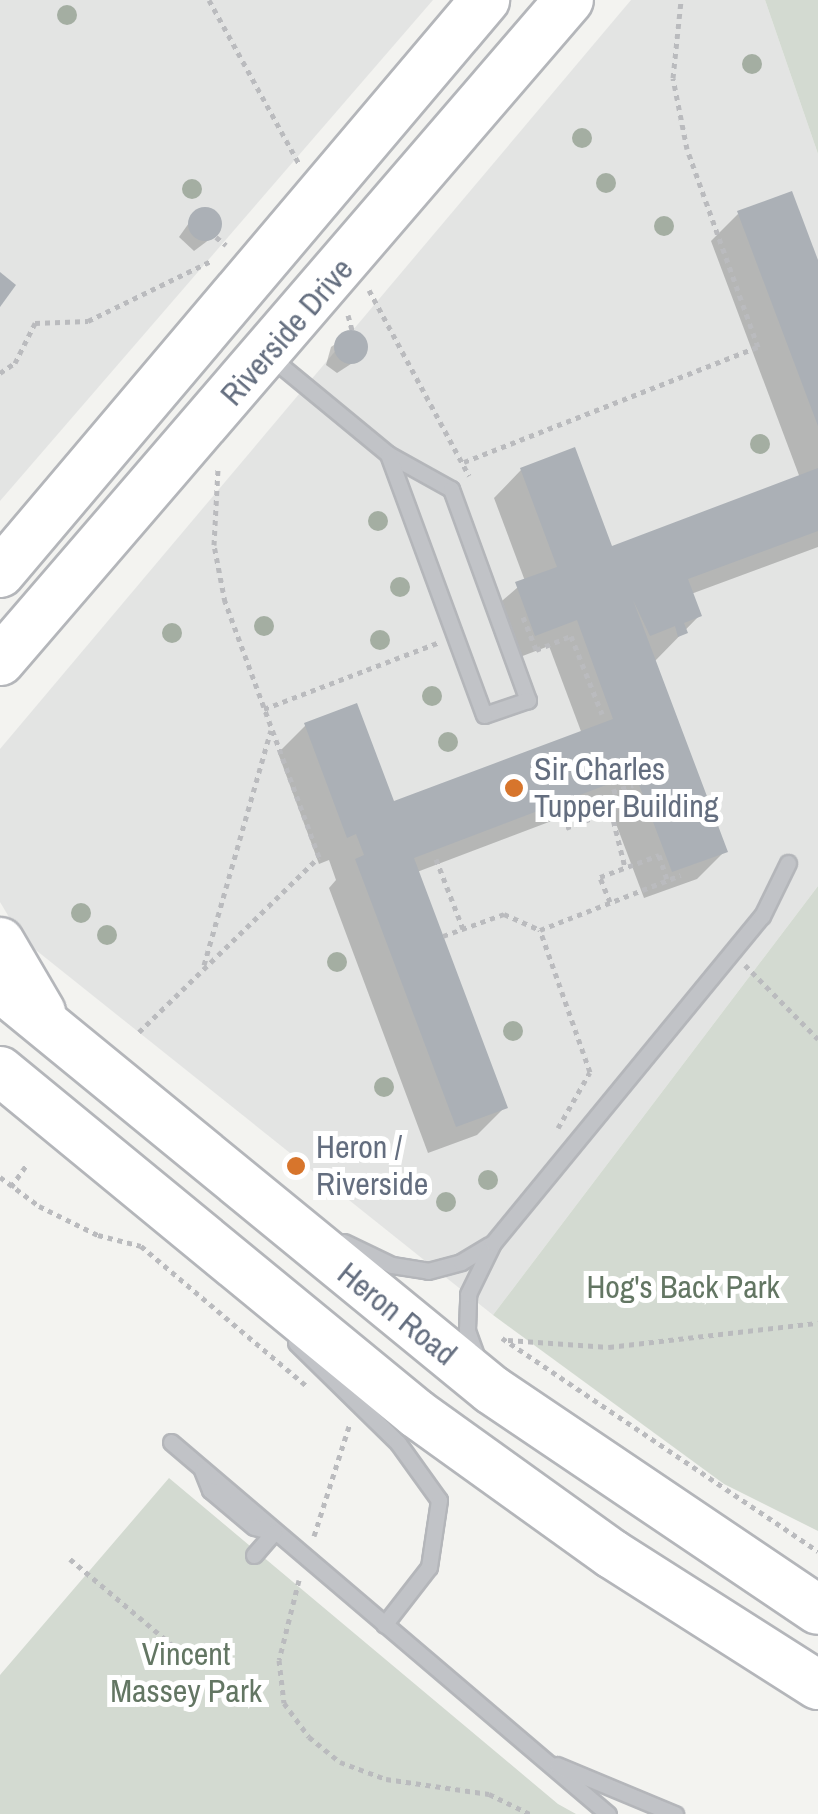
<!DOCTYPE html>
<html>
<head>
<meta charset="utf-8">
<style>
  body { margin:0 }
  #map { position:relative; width:818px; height:1814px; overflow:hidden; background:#f3f3f0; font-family:"Archivo Narrow",sans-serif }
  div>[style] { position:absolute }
  .built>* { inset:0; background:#e3e4e3 }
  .green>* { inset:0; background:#d3dad1 }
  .shadow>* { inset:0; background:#0003 }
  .building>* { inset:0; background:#abb0b6 }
  .round { border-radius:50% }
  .path>* { height:5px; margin-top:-2.5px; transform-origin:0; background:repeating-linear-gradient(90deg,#babbbe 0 5px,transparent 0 10px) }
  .roads { filter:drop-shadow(2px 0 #b4b6ba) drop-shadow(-2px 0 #b4b6ba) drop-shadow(0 2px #b4b6ba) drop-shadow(0 -2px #b4b6ba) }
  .lane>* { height:15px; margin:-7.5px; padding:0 7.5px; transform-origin:7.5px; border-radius:7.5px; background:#c1c3c7 }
  .primary>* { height:48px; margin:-24px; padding:0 24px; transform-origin:24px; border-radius:24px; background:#fff }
  .trees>* { width:20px; height:20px; margin:-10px; border-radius:50%; background:#a4aea2 }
  .dots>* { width:28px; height:28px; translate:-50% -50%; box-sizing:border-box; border:5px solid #fff; border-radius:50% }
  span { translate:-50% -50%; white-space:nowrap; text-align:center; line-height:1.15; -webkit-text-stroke:10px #fff; paint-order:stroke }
  .street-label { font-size:32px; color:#646e7f }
  .poi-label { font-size:32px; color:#646e7f }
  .left { translate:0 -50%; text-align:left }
  .park-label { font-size:32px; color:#637663 }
</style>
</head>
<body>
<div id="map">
  <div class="built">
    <i style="clip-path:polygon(0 0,433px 0,0 501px)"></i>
    <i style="clip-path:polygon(631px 0,765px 0,818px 154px,818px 886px,493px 1315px,22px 939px,0 902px,0 749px)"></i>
  </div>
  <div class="green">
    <i style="clip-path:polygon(765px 0,818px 0,818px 154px)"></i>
    <i style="clip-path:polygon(818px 886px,818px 1531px,724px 1484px,493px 1315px)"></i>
    <i style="clip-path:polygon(169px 1478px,558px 1804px,576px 1814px,0 1814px,0 1675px)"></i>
  </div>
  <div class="shadow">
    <i style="clip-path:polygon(196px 213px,215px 216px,214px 236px,194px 251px,179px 237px)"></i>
    <i style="clip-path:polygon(738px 214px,818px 267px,818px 547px,691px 594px,699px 616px,654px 662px,725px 851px,697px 879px,644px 898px,607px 800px,417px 872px,505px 1107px,477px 1135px,428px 1153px,329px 888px,336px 880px,329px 860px,319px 864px,278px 753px,306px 725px,392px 805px,582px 734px,549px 646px,507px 662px,489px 612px,525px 581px,494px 498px,521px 470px,610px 549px,800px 478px,711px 241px)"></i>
    <i style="clip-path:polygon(351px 333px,362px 339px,357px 360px,337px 373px,326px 365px,331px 347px)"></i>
  </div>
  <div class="building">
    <i style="clip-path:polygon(792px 191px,818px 260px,818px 426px,737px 211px)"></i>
    <i class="round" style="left:188px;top:207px;width:34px;height:34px"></i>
    <i style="clip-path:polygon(0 272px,16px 285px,0 307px)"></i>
    <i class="round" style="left:334px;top:330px;width:34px;height:34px"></i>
    <i style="clip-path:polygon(575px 447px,612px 546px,818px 468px,818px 531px,688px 579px,702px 616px,684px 623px,688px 633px,678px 637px,675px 626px,650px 636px,633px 600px,728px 852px,672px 872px,635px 774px,414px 858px,508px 1108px,456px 1127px,355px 859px,364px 855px,356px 834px,347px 838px,304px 723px,357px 703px,394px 801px,613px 719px,577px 620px,535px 636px,515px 582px,557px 567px,520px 468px)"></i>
  </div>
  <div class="path">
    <i style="left:209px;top:0;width:187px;rotate:61.2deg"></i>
    <i style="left:216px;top:237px;width:13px;rotate:39deg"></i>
    <i style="left:369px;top:290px;width:211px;rotate:61.7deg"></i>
    <i style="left:348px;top:315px;width:16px;rotate:75deg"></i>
    <i style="left:0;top:373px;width:18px;rotate:-34deg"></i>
    <i style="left:15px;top:363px;width:45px;rotate:-63.4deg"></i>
    <i style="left:35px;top:323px;width:53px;rotate:-2.2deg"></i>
    <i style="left:88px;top:321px;width:139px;rotate:-26deg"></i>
    <i style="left:464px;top:462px;width:316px;rotate:-21.4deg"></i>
    <i style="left:758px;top:347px;width:210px;rotate:-109.7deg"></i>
    <i style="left:687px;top:149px;width:72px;rotate:-101.2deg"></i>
    <i style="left:673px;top:78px;width:78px;rotate:-84.1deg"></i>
    <i style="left:523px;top:617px;width:35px;rotate:68deg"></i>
    <i style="left:536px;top:650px;width:38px;rotate:-22deg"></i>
    <i style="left:571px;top:636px;width:84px;rotate:68.3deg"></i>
    <i style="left:264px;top:709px;width:187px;rotate:-20.9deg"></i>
    <i style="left:611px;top:811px;width:6px;rotate:-18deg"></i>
    <i style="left:617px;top:809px;width:18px;rotate:-106deg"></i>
    <i style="left:612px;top:792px;width:22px;rotate:-18deg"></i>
    <i style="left:566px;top:828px;width:48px;rotate:-20.7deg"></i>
    <i style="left:611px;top:811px;width:58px;rotate:76deg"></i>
    <i style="left:436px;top:859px;width:75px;rotate:68.9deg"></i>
    <i style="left:610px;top:902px;width:27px;rotate:-112deg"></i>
    <i style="left:600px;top:877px;width:63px;rotate:-20.4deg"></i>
    <i style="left:659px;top:855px;width:25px;rotate:72deg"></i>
    <i style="left:443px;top:936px;width:65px;rotate:-19.8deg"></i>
    <i style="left:504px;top:914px;width:39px;rotate:24deg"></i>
    <i style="left:204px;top:965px;width:244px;rotate:-74.1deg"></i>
    <i style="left:745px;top:965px;width:104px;rotate:45.4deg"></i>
    <i style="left:139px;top:1032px;width:251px;rotate:-44.2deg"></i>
    <i style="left:319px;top:857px;width:272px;rotate:-110.2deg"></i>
    <i style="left:225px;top:602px;width:58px;rotate:-100.9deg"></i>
    <i style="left:214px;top:545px;width:76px;rotate:-87deg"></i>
    <i style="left:558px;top:1128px;width:64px;rotate:-60.3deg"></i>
    <i style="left:590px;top:1072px;width:151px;rotate:-109.4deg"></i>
    <i style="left:540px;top:930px;width:151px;rotate:-21.3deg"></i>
    <i style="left:0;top:1177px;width:49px;rotate:36.6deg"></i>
    <i style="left:39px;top:1206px;width:66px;rotate:26.2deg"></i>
    <i style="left:98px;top:1235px;width:44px;rotate:14.3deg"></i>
    <i style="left:141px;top:1246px;width:219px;rotate:40.2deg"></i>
    <i style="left:11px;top:1187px;width:28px;rotate:-55deg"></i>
    <i style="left:502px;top:1338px;width:381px;rotate:34deg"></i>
    <i style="left:508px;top:1340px;width:101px;rotate:4deg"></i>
    <i style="left:609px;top:1347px;width:210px;rotate:-6.6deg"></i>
    <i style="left:314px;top:1536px;width:119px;rotate:-72.3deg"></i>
    <i style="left:70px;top:1559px;width:148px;rotate:40.1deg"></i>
    <i style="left:299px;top:1580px;width:82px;rotate:104deg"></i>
    <i style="left:279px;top:1660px;width:43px;rotate:83.4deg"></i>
    <i style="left:284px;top:1703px;width:42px;rotate:53.7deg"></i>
    <i style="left:309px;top:1737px;width:40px;rotate:39deg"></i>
    <i style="left:340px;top:1762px;width:49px;rotate:20.3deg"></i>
    <i style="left:386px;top:1779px;width:104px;rotate:8.3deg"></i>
    <i style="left:489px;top:1794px;width:46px;rotate:26deg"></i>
  </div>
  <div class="roads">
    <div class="lane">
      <i style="left:268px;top:355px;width:156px;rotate:39.5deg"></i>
      <i style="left:388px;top:454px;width:72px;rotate:29.1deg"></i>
      <i style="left:451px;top:489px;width:225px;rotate:70deg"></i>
      <i style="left:528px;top:700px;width:46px;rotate:161.2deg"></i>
      <i style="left:484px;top:715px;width:278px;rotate:-110.2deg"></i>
      <i style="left:344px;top:1242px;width:53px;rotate:25.6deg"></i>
      <i style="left:392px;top:1265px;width:36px;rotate:9deg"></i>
      <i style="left:428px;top:1271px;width:34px;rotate:-15deg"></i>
      <i style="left:461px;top:1262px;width:33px;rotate:-31deg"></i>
      <i style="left:296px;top:1343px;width:143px;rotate:44.4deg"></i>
      <i style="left:398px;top:1443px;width:70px;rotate:54.3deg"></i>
      <i style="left:439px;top:1500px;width:68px;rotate:98.5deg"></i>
      <i style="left:429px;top:1567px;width:73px;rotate:127.8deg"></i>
      <i style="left:477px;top:1358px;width:30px;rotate:-110deg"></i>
      <i style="left:467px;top:1330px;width:36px;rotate:-88deg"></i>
      <i style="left:468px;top:1294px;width:57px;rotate:-63.9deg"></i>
      <i style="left:493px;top:1243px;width:423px;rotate:-50.6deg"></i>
      <i style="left:762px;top:916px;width:59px;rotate:-63.9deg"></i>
      <i style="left:171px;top:1442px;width:574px;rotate:40.41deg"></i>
      <i style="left:202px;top:1470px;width:22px;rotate:68deg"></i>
      <i style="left:210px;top:1490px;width:57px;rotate:40.1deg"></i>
      <i style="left:254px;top:1527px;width:21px;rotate:14deg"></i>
      <i style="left:254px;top:1555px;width:30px;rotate:-49deg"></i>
      <i style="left:557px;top:1765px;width:128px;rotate:22.6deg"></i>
    </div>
    <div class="primary">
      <i style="left:0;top:573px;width:751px;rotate:-49.75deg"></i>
      <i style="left:0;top:661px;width:872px;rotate:-49.28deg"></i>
      <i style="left:0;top:942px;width:81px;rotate:59.6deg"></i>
      <i style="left:0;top:987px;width:636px;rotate:39.32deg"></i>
      <i style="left:492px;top:1390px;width:393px;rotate:34deg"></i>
      <i style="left:0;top:1071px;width:540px;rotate:39.44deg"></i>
      <i style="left:417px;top:1414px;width:240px;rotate:35.7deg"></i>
      <i style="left:612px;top:1554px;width:244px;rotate:32.5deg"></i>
    </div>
  </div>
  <div class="trees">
    <i style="left:67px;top:15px"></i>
    <i style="left:752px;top:64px"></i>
    <i style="left:582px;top:138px"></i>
    <i style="left:606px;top:183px"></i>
    <i style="left:192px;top:189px"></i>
    <i style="left:664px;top:226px"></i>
    <i style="left:760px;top:444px"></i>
    <i style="left:378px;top:521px"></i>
    <i style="left:400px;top:587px"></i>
    <i style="left:264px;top:626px"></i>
    <i style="left:172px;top:633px"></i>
    <i style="left:380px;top:640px"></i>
    <i style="left:432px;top:696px"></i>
    <i style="left:448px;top:742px"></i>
    <i style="left:81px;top:913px"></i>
    <i style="left:107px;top:935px"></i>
    <i style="left:337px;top:962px"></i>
    <i style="left:513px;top:1031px"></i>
    <i style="left:384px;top:1087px"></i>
    <i style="left:488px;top:1180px"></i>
    <i style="left:446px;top:1202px"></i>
  </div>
  <div class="dots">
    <i style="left:514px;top:788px;background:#d7752c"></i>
    <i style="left:296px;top:1166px;background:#d7752c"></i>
  </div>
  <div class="street-label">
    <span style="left:287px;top:332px;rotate:-49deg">Riverside Drive</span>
    <span style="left:397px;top:1314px;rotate:39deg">Heron Road</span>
  </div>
  <div class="poi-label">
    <span class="left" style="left:534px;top:788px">Sir Charles<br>Tupper Building</span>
    <span class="left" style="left:316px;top:1166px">Heron /<br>Riverside</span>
  </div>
  <div class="park-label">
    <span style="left:683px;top:1287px">Hog's Back Park</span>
    <span style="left:186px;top:1673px">Vincent<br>Massey Park</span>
  </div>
</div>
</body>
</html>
